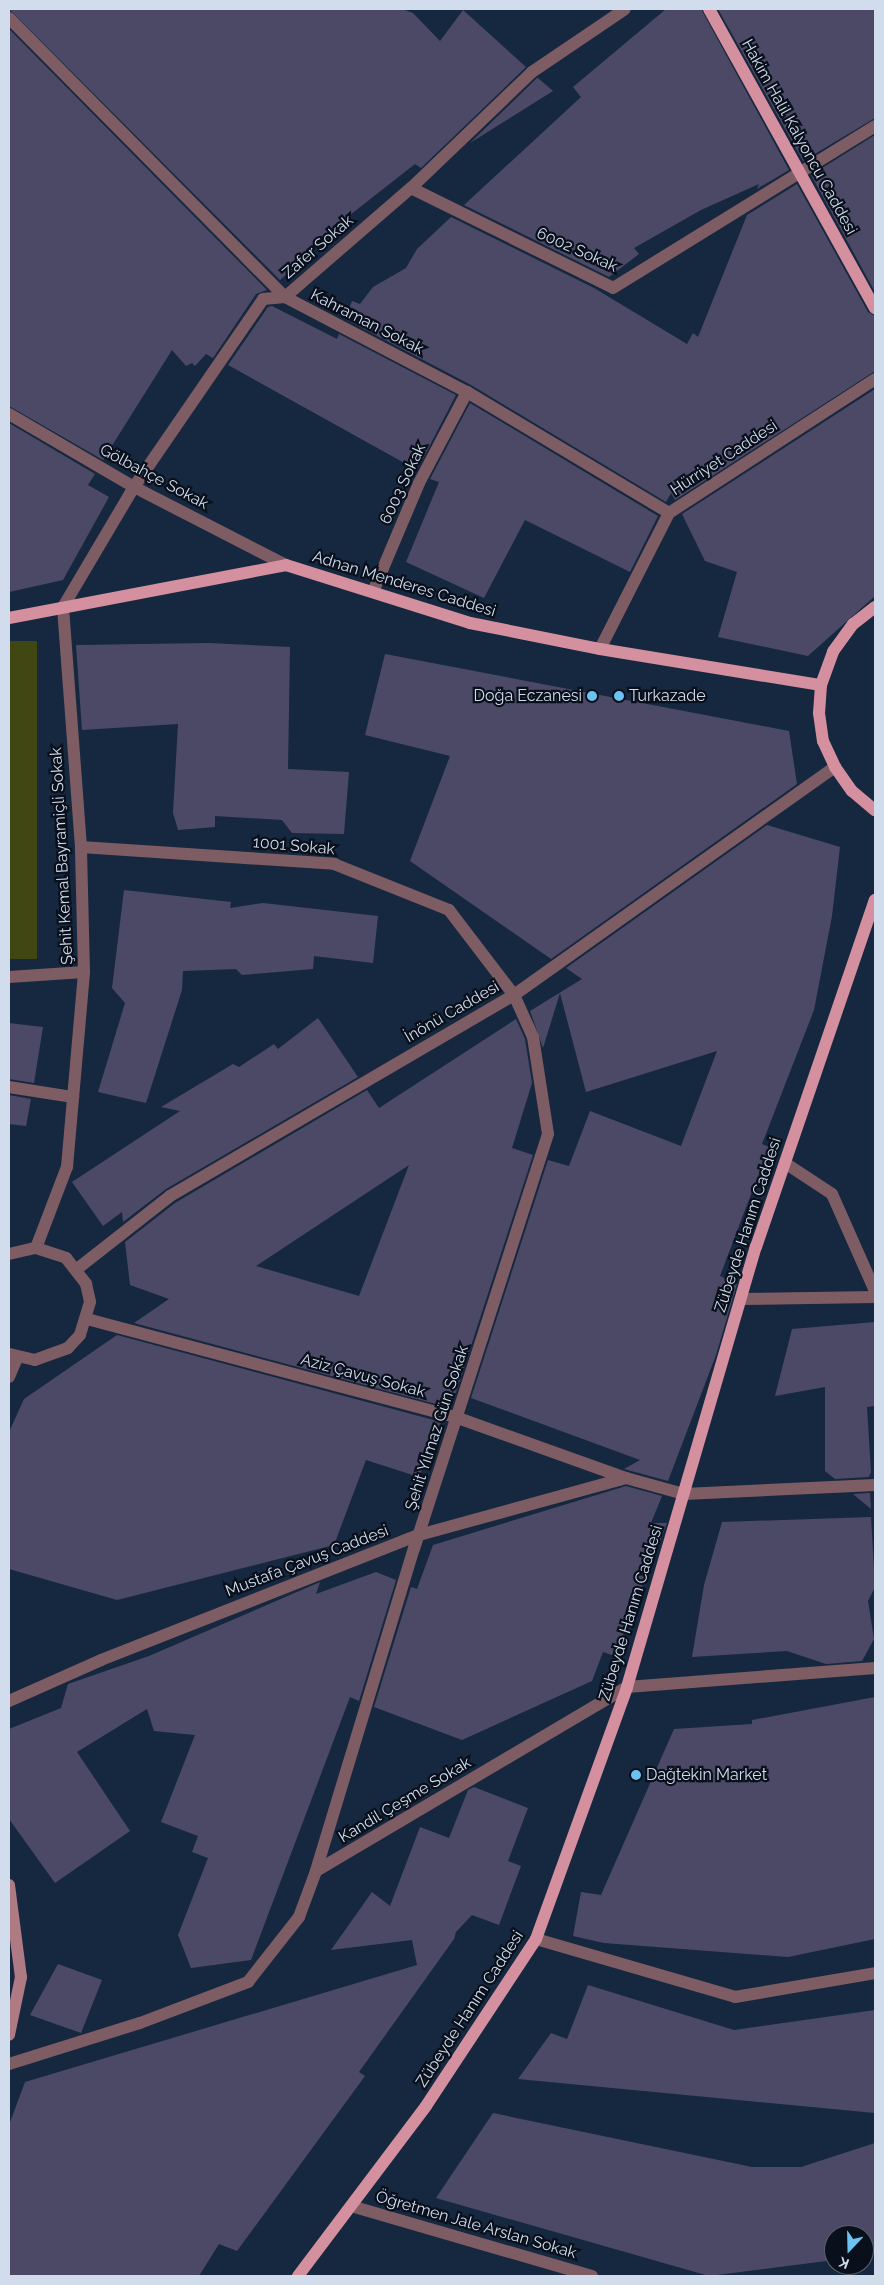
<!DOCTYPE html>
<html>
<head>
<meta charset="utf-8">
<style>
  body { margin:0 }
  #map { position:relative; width:884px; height:2285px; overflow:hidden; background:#16283f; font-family:Raleway,sans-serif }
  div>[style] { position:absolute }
  .green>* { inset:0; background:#404713; transform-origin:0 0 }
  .building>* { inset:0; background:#4c4967 }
  .pedestrian>* { height:12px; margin:-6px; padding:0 6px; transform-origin:6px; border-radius:6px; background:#7e5c63 }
  .minor>* { height:12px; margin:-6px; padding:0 6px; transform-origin:6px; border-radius:6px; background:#7e5c63 }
  .tertiary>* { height:12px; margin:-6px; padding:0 6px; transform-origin:6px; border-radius:6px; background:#7e5c63 }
  .secondary>* { height:12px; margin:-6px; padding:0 6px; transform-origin:6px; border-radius:6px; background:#ae7a84 }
  .primary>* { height:12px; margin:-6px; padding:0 6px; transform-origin:6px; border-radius:6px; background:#d4909e }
  .dots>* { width:14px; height:14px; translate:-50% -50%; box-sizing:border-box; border:2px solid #09101b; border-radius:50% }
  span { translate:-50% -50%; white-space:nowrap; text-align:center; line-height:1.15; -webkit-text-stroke:4.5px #09101b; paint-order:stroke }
  .street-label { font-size:16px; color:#d1dcec }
  .poi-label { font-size:16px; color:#d1dcec }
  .right { translate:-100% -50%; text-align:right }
  .left { translate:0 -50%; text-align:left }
  .frame { position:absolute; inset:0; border:10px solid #d1dcec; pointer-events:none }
  .north { position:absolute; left:824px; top:2225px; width:50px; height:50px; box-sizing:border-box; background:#09101b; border:1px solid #59626f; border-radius:50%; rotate:201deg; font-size:14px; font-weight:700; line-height:20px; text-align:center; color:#d1dcec }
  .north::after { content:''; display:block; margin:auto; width:18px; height:22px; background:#6ac3f1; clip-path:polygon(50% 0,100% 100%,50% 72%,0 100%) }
</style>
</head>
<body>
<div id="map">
  <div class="green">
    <i style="left:37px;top:641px;width:318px;height:28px;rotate:90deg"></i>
  </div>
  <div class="building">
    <i style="clip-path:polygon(9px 9px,402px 9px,413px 13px,440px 41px,463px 10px,526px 67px,421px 168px,415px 164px,341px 222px,300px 256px,304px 259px,280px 280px)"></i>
    <i style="clip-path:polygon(666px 9px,701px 9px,789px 170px,757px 189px,759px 184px,701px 210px,634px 248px,639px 254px,609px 277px,464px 205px,581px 97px,573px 87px)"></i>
    <i style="clip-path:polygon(718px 9px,875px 9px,875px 118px,803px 161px)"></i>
    <i style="clip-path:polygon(9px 29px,267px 290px,256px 294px,213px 358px,206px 354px,195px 366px,192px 363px,186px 366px,172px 350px,103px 460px,9px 406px)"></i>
    <i style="clip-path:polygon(538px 78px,553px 91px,470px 143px,537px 78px)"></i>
    <i style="clip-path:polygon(875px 135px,875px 292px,811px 175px)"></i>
    <i style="clip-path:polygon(797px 184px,868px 312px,875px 316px,875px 371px,675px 500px,671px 493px,666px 502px,471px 385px,345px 319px,352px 301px,360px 304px,373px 287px,406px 268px,417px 249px,451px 217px,594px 288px,687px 344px,693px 333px,698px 337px,747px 215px)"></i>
    <i style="clip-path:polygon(272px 306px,337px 339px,339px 334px,456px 395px,417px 470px,228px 365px,268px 307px)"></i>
    <i style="clip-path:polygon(875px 389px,875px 596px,808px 656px,718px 637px,737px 572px,705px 561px,682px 514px)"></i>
    <i style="clip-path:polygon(470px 403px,658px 516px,630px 572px,525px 520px,484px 598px,406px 562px,439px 482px,430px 479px)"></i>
    <i style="clip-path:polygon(9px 423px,95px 474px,88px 485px,109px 497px,63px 580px,9px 592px)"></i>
    <i style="clip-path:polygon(209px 643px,290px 647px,288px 769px,349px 772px,344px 834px,292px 833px,282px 820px,215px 816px,215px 827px,178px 830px,173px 813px,178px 724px,82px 730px,76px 645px)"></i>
    <i style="clip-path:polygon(385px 654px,789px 731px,797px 784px,551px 959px,410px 861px,450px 756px,365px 735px)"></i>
    <i style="clip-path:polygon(767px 825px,840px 847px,832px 916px,814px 1010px,762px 1144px,769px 1147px,720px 1276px,737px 1284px,716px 1355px,668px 1481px,624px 1469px,640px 1460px,471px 1398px,548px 1160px,569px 1166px,590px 1111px,681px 1146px,717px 1051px,586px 1092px,560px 993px,543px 1048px,530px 1011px,582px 979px,566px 968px)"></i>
    <i style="clip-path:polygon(124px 890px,231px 902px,230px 908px,263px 903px,378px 916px,373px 963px,314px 956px,313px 969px,242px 975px,236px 969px,183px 971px,182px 990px,146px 1103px,98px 1092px,125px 1003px,112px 988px)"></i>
    <i style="clip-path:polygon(318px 1018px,358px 1077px,166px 1189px,123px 1222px,122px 1212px,103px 1226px,72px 1182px,180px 1111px,161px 1107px,233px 1064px,239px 1067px,274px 1044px,278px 1049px)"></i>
    <i style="clip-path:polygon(evenodd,516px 1019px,525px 1039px,532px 1083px,512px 1148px,533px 1155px,456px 1392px,447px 1407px,134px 1323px,169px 1299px,130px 1285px,125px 1242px,175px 1203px,367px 1090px,379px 1108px,516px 1019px,409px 1165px,359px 1296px,256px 1266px,409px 1165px)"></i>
    <i style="clip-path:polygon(9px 1023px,43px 1027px,34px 1083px,9px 1079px)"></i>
    <i style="clip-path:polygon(9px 1095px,31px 1099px,26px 1126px,9px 1124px)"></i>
    <i style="clip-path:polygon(875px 1322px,875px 1406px,867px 1407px,871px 1472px,869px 1477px,835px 1479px,825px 1471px,825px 1387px,775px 1396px,792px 1329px)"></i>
    <i style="clip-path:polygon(117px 1335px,441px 1422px,419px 1477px,366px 1460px,334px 1545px,117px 1600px,9px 1569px,9px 1432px,24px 1399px)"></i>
    <i style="clip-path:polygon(626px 1486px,662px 1496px,651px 1523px,667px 1523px,615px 1656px,603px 1652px,592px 1681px,462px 1740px,374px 1707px,411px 1587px,417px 1589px,433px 1545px)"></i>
    <i style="clip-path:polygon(870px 1493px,871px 1509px,853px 1494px)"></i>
    <i style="clip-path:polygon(871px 1517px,875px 1587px,868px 1601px,874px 1639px,862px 1661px,826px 1664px,787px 1651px,692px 1657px,704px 1585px,722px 1522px)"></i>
    <i style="clip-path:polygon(376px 1572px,396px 1580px,359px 1701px,350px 1697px,251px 1960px,191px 1968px,178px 1935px,208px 1858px,192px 1852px,198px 1836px,161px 1822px,195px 1735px,154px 1731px,147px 1709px,77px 1752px,130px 1831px,55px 1883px,9px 1819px,9px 1729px,61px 1708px,68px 1684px,149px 1656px,320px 1582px,316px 1594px)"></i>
    <i style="clip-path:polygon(875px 1697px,875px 1939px,788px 1957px,604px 1943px,573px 1936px,581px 1892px,601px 1895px,674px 1729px,752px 1724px,752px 1720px)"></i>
    <i style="clip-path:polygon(474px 1787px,528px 1808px,508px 1861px,521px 1866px,499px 1925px,472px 1915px,456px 1932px,454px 1939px,359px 2072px,365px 2076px,237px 2251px,219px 2244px,199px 2276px,9px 2276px,9px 2125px,25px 2082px,417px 1965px,412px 1940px,331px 1950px,372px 1892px,390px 1906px,420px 1827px,449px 1838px,468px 1790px)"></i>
    <i style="clip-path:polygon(58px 1964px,102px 1980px,81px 2033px,30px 2015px)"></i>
    <i style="clip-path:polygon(588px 1985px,734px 2030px,875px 2010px,875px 2113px,518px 2079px,551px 2033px,567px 2039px)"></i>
    <i style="clip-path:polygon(493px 2113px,752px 2167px,801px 2167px,875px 2143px,875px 2250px,864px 2253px,864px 2235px,834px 2235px,834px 2260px,709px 2276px,436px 2198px)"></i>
  </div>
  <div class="pedestrian">
    <i style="left:411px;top:188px;width:225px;rotate:26.3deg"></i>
    <i style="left:613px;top:288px;width:308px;rotate:-31.7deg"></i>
  </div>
  <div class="minor">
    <i style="left:9px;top:18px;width:392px;rotate:45.3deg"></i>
    <i style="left:285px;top:297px;width:205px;rotate:27.6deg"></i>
    <i style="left:467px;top:392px;width:235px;rotate:30.9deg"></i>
    <i style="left:9px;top:414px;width:145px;rotate:30.3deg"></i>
    <i style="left:134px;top:487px;width:171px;rotate:27.2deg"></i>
    <i style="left:373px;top:592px;width:118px;rotate:-67.1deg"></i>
    <i style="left:419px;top:483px;width:103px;rotate:-62.2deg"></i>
    <i style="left:600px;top:649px;width:153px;rotate:-63.1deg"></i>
    <i style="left:669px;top:513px;width:246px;rotate:-33deg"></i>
    <i style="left:81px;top:847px;width:254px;rotate:3.8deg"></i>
    <i style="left:334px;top:864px;width:124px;rotate:21.8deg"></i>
    <i style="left:449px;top:910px;width:107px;rotate:52.6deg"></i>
    <i style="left:514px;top:995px;width:46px;rotate:65.7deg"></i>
    <i style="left:533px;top:1037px;width:98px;rotate:81.2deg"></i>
    <i style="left:548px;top:1134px;width:435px;rotate:107.9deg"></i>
    <i style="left:414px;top:1548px;width:338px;rotate:106.9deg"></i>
    <i style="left:9px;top:977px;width:75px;rotate:-3.8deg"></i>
    <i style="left:9px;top:1087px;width:65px;rotate:8.9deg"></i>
    <i style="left:785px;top:1163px;width:56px;rotate:33.4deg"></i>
    <i style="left:832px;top:1194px;width:106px;rotate:66.1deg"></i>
    <i style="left:36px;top:1248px;width:87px;rotate:-69.1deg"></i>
    <i style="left:67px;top:1167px;width:196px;rotate:-85deg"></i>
    <i style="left:84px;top:972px;width:125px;rotate:-91.4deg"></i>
    <i style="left:81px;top:847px;width:241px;rotate:-94.3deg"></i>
    <i style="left:63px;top:607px;width:139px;rotate:-59.4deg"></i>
    <i style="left:134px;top:487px;width:228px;rotate:-55.5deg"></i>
    <i style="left:263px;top:299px;width:22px;rotate:-5deg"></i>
    <i style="left:285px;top:297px;width:167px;rotate:-40.9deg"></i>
    <i style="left:411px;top:188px;width:168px;rotate:-43.8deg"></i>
    <i style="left:532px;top:72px;width:112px;rotate:-34.1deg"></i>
    <i style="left:741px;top:1299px;width:134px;rotate:-0.9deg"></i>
    <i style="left:87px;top:1319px;width:384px;rotate:14.9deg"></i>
    <i style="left:458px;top:1418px;width:178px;rotate:19.7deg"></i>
    <i style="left:626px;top:1478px;width:60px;rotate:15.4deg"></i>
    <i style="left:684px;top:1494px;width:191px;rotate:-2.7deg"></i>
    <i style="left:9px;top:1377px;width:21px;rotate:-67deg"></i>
    <i style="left:9px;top:1701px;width:101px;rotate:-24deg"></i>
    <i style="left:101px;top:1660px;width:342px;rotate:-21.5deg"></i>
    <i style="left:419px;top:1535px;width:215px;rotate:-15.4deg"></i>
    <i style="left:536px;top:1939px;width:207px;rotate:16.2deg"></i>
    <i style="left:735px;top:1997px;width:142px;rotate:-9.7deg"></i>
    <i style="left:9px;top:2064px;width:137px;rotate:-17.4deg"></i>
    <i style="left:140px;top:2023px;width:116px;rotate:-20.8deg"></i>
    <i style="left:248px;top:1982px;width:83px;rotate:-51.9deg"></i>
    <i style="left:299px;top:1917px;width:49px;rotate:-69.7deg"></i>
    <i style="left:316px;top:1871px;width:361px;rotate:-30.6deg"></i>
    <i style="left:627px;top:1687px;width:249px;rotate:-4.4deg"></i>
    <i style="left:351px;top:2206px;width:251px;rotate:16.2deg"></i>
  </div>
  <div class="tertiary">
    <i style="left:9px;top:1254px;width:28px;rotate:-13deg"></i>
    <i style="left:36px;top:1248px;width:32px;rotate:18deg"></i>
    <i style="left:66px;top:1258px;width:33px;rotate:52deg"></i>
    <i style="left:86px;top:1284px;width:18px;rotate:77deg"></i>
    <i style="left:90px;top:1302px;width:34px;rotate:107deg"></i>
    <i style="left:80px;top:1335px;width:18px;rotate:133deg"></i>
    <i style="left:68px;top:1348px;width:35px;rotate:160deg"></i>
    <i style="left:35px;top:1360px;width:27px;rotate:-167deg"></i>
    <i style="left:77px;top:1269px;width:118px;rotate:-38.1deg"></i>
    <i style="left:170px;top:1196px;width:398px;rotate:-30.3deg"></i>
    <i style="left:514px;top:995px;width:394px;rotate:-35.4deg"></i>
  </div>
  <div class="secondary">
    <i style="left:9px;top:1885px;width:93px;rotate:82.6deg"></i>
    <i style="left:21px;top:1977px;width:59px;rotate:101.7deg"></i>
  </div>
  <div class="primary">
    <i style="left:709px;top:9px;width:342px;rotate:61deg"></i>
    <i style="left:875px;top:607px;width:28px;rotate:142deg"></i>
    <i style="left:853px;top:624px;width:34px;rotate:126deg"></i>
    <i style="left:833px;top:652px;width:35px;rotate:110deg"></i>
    <i style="left:821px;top:685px;width:28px;rotate:94deg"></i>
    <i style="left:819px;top:713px;width:28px;rotate:82deg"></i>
    <i style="left:823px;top:741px;width:29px;rotate:65deg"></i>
    <i style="left:835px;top:767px;width:29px;rotate:55deg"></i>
    <i style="left:852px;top:791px;width:30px;rotate:40deg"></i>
    <i style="left:9px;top:618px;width:282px;rotate:-10.8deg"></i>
    <i style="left:286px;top:565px;width:193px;rotate:17.5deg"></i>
    <i style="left:470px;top:623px;width:133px;rotate:11.3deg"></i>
    <i style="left:600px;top:649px;width:224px;rotate:9.3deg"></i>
    <i style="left:298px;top:2276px;width:213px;rotate:-53deg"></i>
    <i style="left:426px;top:2106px;width:200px;rotate:-56.6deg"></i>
    <i style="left:536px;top:1939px;width:268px;rotate:-70.1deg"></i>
    <i style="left:627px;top:1687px;width:459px;rotate:-73.7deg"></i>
    <i style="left:756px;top:1247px;width:367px;rotate:-71.1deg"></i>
  </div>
  <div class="dots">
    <i style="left:592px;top:696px;background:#6ac3f1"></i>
    <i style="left:619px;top:696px;background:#6ac3f1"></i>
    <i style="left:636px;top:1775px;background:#6ac3f1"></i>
  </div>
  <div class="street-label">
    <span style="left:799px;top:137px;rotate:61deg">Hakim Halil Kalyoncu Caddesi</span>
    <span style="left:318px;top:247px;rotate:-41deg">Zafer Sokak</span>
    <span style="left:577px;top:250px;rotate:24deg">6002 Sokak</span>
    <span style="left:367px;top:322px;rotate:27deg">Kahraman Sokak</span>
    <span style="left:724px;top:458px;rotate:-33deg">Hürriyet Caddesi</span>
    <span style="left:154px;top:477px;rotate:28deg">Gölbahçe Sokak</span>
    <span style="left:403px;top:484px;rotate:-65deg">6003 Sokak</span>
    <span style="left:404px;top:584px;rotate:17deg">Adnan Menderes Caddesi</span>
    <span style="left:294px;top:846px;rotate:5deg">1001 Sokak</span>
    <span style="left:62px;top:856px;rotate:-93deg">Şehit Kemal Bayramiçli Sokak</span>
    <span style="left:452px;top:1012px;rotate:-30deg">İnönü Caddesi</span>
    <span style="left:748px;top:1225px;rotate:-72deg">Zübeyde Hanım Caddesi</span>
    <span style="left:363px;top:1376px;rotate:15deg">Aziz Çavuş Sokak</span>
    <span style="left:437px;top:1428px;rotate:-72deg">Şehit Yılmaz Gün Sokak</span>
    <span style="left:307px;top:1561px;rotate:-21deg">Mustafa Çavuş Caddesi</span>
    <span style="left:631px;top:1613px;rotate:-73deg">Zübeyde Hanım Caddesi</span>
    <span style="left:405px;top:1800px;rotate:-31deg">Kandil Çeşme Sokak</span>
    <span style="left:470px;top:2009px;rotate:-57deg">Zübeyde Hanım Caddesi</span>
    <span style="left:476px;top:2225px;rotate:16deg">Öğretmen Jale Arslan Sokak</span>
  </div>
  <div class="poi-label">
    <span class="right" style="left:582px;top:696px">Doğa Eczanesi</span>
    <span class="left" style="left:629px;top:696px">Turkazade</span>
    <span class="left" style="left:646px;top:1775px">Dağtekin Market</span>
  </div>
  <div class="frame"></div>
  <div class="north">K</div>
</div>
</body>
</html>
